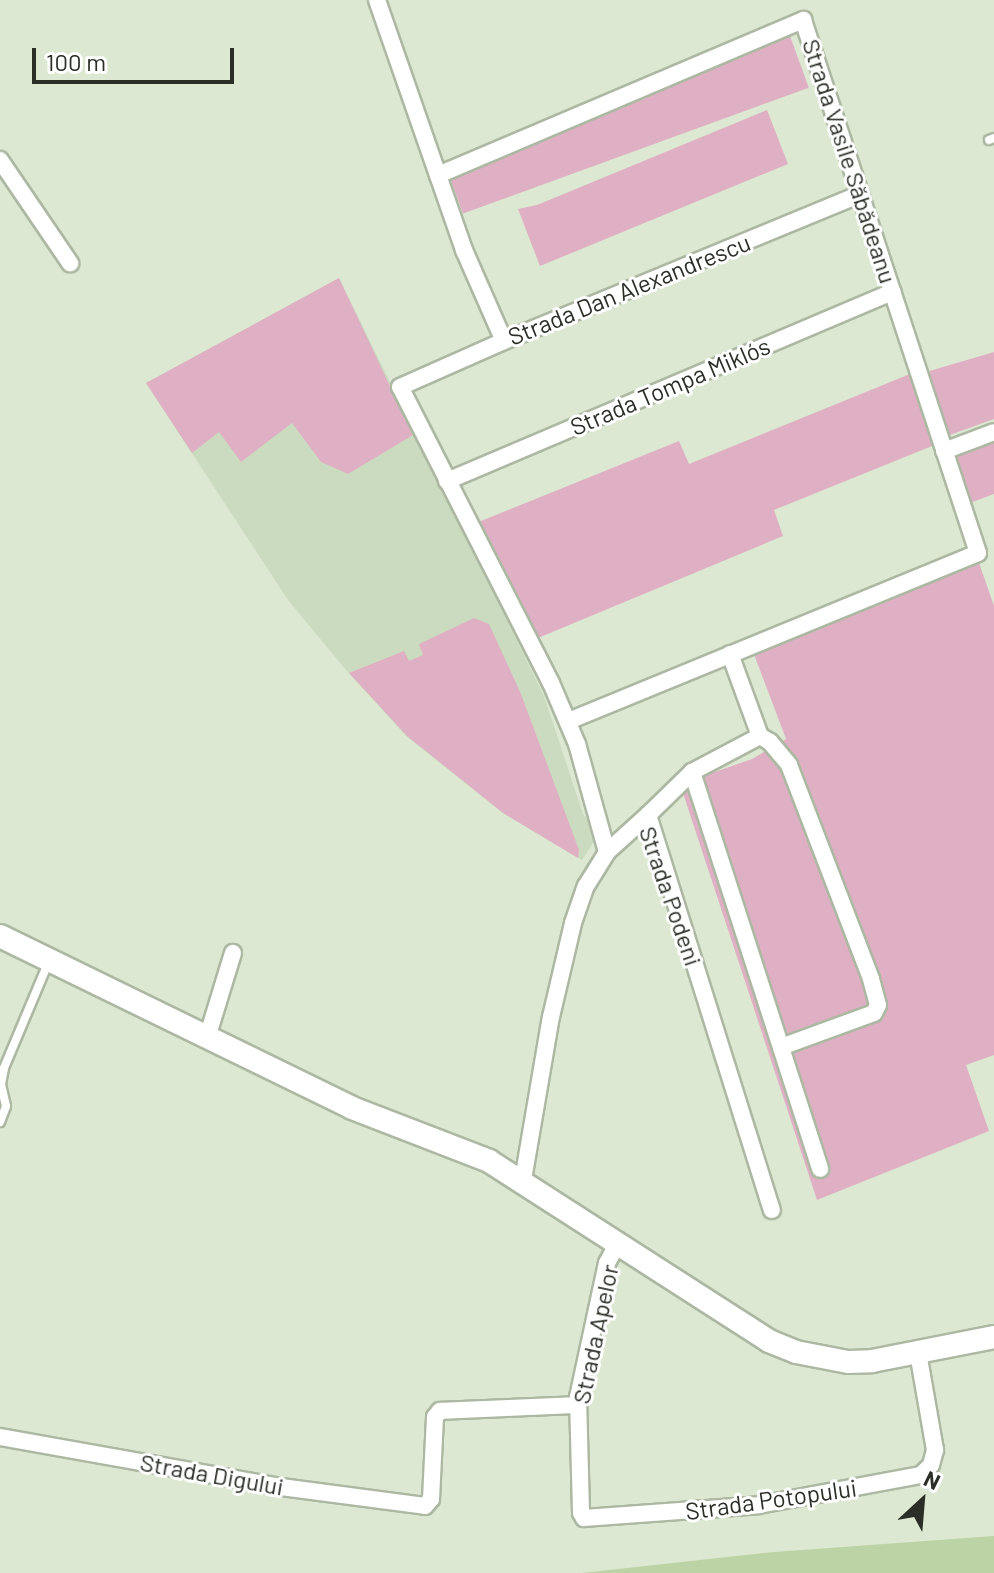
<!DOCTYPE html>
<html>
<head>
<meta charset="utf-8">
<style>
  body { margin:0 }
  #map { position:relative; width:994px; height:1573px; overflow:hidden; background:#dce8d1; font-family:Barlow,sans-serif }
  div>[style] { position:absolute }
  .built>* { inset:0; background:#cbdbbf }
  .green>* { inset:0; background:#dfb0c4; transform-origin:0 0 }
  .water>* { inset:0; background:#bbd3a5 }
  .roads { filter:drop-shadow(2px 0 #acb8a2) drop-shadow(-2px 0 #acb8a2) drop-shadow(0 2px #acb8a2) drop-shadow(0 -2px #acb8a2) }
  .service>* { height:8px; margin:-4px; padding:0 4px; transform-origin:4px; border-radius:4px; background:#fff }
  .minor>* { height:16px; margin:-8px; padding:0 8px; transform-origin:8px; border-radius:8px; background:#fff }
  .secondary>* { height:22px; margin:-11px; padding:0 11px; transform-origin:11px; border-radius:11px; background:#fff }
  span { translate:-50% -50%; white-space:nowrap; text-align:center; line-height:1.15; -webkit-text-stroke:6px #fff; paint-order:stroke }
  .street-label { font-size:24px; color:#2a2e26 }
  .north { position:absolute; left:882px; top:1461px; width:80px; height:80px; -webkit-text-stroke:6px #fff; paint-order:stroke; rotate:26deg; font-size:22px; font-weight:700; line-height:32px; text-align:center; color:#2a2e26 }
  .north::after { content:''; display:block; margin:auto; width:28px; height:36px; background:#2a2e26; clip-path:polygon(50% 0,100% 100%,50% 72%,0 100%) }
  .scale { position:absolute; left:32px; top:48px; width:202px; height:36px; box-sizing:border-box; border:4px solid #2a2e26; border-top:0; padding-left:10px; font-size:24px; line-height:28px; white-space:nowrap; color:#2a2e26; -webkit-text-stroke:6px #fff; paint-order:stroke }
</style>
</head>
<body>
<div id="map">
  <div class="built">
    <i style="clip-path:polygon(339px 278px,544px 696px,583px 814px,599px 834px,582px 860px,503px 813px,406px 736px,346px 670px,288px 600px,146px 383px)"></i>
  </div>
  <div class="green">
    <i style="left:790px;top:36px;width:55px;height:368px;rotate:70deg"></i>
    <i style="clip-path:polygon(767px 110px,788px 164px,540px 266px,518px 209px,537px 205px)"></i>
    <i style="clip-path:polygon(339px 278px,413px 435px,348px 474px,321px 462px,292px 423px,241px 462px,219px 432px,192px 453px,146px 383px)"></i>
    <i style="clip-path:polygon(994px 352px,994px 419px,947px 436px,926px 372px)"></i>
    <i style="clip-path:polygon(910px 374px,937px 444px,774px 510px,783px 536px,538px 638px,476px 523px,679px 441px,689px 464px)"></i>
    <i style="clip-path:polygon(994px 439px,994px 494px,967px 504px,951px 454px)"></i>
    <i style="clip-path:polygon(977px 557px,994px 606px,994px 1055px,966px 1065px,989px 1131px,817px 1200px,680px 784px,752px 759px,786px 739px,752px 649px)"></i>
    <i style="clip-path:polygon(474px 618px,489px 624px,521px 694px,579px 850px,578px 858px,503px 813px,407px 736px,349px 673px,404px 651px,409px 661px,423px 655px,419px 644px)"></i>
  </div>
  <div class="water">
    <i style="clip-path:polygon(994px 1536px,994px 1573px,582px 1573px,774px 1552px)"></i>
  </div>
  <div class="roads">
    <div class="service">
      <i style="left:989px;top:140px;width:5px;rotate:-22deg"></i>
      <i style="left:0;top:1122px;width:17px;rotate:-69deg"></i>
      <i style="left:6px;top:1106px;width:23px;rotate:-103deg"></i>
      <i style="left:1px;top:1084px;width:16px;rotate:-79deg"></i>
      <i style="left:4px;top:1068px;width:116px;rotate:-67.2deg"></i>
    </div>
    <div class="minor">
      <i style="left:377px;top:0;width:265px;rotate:70.8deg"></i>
      <i style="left:464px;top:250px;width:99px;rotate:66.3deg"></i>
      <i style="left:0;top:160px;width:125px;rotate:55.8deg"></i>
      <i style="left:438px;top:175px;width:397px;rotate:-23deg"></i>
      <i style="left:803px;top:20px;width:561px;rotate:71.82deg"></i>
      <i style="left:978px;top:553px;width:443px;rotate:157.7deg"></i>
      <i style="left:944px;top:451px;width:53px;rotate:-20.8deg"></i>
      <i style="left:447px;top:481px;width:484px;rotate:-23deg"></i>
      <i style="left:730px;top:654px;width:87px;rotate:69.9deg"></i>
      <i style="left:692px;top:772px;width:417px;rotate:72.1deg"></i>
      <i style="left:648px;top:815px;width:62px;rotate:-44.3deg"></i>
      <i style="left:692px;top:772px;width:77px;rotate:-27.9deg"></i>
      <i style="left:760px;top:736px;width:12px;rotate:31deg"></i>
      <i style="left:770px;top:742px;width:30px;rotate:50deg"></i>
      <i style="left:789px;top:765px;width:229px;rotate:69deg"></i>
      <i style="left:871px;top:979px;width:27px;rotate:75deg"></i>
      <i style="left:878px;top:1005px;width:9px;rotate:117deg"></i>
      <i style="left:874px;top:1013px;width:99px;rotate:159.9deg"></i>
      <i style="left:607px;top:852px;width:112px;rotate:-105.5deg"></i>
      <i style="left:577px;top:744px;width:66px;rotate:-113.1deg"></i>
      <i style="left:551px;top:683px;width:332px;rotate:-117deg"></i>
      <i style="left:400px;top:387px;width:114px;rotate:-23.9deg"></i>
      <i style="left:504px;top:341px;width:385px;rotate:-22.4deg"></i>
      <i style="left:207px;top:1038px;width:89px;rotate:-73deg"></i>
      <i style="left:523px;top:1180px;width:165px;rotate:-80.3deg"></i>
      <i style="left:551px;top:1017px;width:97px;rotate:-76.8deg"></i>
      <i style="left:573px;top:923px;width:39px;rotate:-71deg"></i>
      <i style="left:586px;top:886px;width:40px;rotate:-58deg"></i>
      <i style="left:607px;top:852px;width:55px;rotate:-42.1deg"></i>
      <i style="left:648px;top:815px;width:414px;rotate:72.6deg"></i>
      <i style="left:618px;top:1243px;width:23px;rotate:119deg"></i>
      <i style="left:607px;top:1263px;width:137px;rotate:102.2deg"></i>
      <i style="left:578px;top:1397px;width:116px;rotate:88.5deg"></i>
      <i style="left:581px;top:1513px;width:6px;rotate:59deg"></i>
      <i style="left:584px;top:1518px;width:175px;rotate:-4.2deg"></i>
      <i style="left:759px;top:1505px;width:165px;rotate:-10.5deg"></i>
      <i style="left:921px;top:1475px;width:14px;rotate:-45deg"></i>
      <i style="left:931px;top:1465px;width:16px;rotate:-75deg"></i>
      <i style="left:935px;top:1450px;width:98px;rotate:-99.9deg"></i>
      <i style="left:0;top:1437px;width:285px;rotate:10.1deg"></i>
      <i style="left:281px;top:1487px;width:145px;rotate:7.5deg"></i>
      <i style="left:425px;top:1506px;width:9px;rotate:-49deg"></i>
      <i style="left:431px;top:1499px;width:82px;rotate:-87.2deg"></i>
      <i style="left:435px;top:1417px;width:8px;rotate:-50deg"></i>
      <i style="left:440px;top:1411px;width:138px;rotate:-2.5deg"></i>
    </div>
    <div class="secondary">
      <i style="left:0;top:936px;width:392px;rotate:26deg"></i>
      <i style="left:352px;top:1108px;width:147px;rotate:21.1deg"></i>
      <i style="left:489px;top:1161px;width:333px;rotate:32.7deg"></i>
      <i style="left:769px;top:1341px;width:29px;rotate:22deg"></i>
      <i style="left:796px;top:1352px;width:53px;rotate:10.9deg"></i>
      <i style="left:848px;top:1362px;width:24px;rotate:-2deg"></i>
      <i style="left:872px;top:1361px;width:124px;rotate:-11.1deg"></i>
    </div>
  </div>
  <div class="street-label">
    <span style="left:850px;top:161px;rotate:72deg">Strada Vasile Săbădeanu</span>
    <span style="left:629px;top:289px;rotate:-22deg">Strada Dan Alexandrescu</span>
    <span style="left:670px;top:386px;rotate:-23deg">Strada Tompa Miklós</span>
    <span style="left:671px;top:896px;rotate:71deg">Strada Podeni</span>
    <span style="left:595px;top:1334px;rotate:-78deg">Strada Apelor</span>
    <span style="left:212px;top:1474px;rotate:10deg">Strada Digului</span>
    <span style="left:771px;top:1499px;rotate:-8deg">Strada Potopului</span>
  </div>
  <div class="north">N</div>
  <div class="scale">100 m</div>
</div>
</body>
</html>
